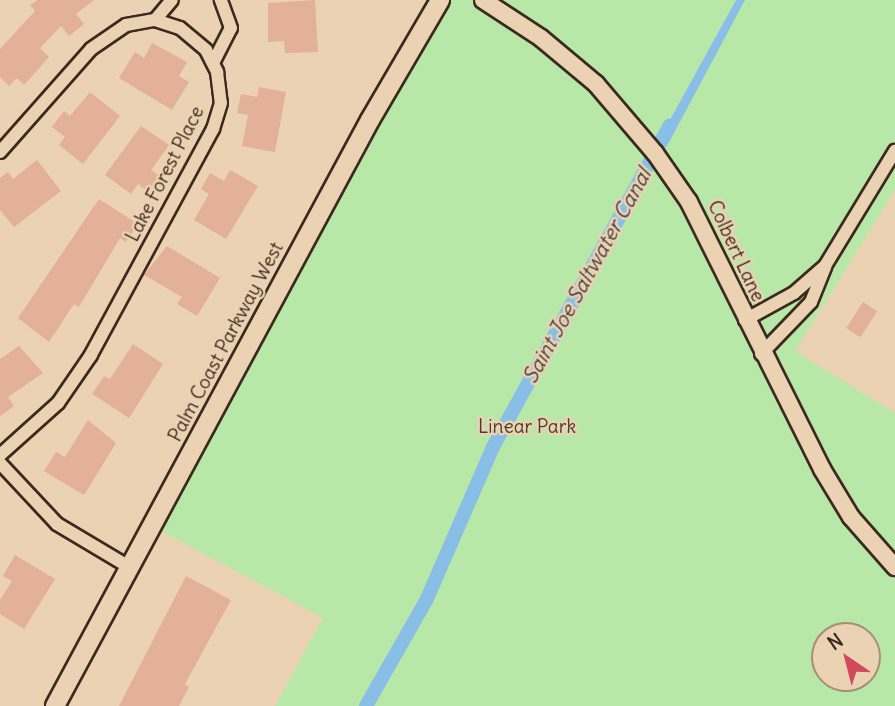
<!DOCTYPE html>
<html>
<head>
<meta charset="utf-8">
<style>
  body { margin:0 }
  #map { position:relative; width:895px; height:706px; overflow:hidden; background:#ebd2b3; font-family:Delius,sans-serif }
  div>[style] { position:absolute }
  .green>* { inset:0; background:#b8e8a8 }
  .water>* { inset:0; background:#89bfe7 }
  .canal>* { height:14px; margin:-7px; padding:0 7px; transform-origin:7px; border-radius:7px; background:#89bfe7 }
  .building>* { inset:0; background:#e2b197; transform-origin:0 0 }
  .roads { filter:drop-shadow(2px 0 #3b2a1e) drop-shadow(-2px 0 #3b2a1e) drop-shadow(0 2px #3b2a1e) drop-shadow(0 -2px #3b2a1e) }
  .street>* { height:12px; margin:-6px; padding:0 6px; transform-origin:6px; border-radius:6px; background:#ebd2b3 }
  .secondary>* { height:16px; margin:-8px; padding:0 8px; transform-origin:8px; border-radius:8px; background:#ebd2b3 }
  .primary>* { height:18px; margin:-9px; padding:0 9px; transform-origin:9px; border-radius:9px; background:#ebd2b3 }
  span { translate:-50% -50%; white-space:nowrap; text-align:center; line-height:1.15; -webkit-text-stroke:5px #ebd2b3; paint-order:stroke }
  .street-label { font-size:19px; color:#3b2a1e }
  .park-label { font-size:19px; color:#483d2c }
  .water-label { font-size:21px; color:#47403c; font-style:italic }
  .north { position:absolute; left:811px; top:622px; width:70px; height:70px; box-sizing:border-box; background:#ebd2b3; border:2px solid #a58f77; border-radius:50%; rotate:325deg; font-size:19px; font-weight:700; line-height:28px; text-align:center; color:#3b2a1e }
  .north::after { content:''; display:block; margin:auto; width:24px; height:32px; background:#d1495b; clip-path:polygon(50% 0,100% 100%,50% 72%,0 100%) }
</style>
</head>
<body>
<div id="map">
  <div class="green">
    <i style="clip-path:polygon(evenodd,447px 0,895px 0,895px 190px,795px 351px,895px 413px,895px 706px,275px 706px,323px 618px,158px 529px,382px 109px,447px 0,825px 636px,867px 636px,867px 678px,825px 678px,825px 636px)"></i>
  </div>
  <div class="water">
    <i style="clip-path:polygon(736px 0,745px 0,667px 146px,660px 138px)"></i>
  </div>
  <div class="canal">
    <i style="left:366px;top:706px;width:121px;rotate:-60.3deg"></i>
    <i style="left:426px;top:601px;width:168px;rotate:-66.5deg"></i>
    <i style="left:493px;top:447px;width:367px;rotate:-61.2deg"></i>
  </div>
  <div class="building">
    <i style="clip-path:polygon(38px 0,94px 0,76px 14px,84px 24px,69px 36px,61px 26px,40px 48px,49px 57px,24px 85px,17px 78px,9px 86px,0 77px,0 49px,35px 11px,30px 5px)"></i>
    <i style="clip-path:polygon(315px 0,318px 52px,285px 53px,284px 41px,268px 42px,268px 3px)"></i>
    <i style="clip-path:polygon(152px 43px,187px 62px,179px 76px,189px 82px,172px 110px,119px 78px,135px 52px,144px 58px)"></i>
    <i style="clip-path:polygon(259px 87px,286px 92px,275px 152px,242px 146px,248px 115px,237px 113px,241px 94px,257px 97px)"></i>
    <i style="clip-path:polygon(90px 92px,120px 116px,83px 164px,59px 145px,65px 137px,52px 127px,64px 111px,70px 116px)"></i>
    <i style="clip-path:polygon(141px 126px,169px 145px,151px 170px,160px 176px,149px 192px,138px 184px,131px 194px,105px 175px)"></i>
    <i style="clip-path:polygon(37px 160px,61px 191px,14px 227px,0 210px,0 178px,8px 172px,13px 179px)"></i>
    <i style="clip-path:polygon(230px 170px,258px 186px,226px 239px,194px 220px,209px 194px,201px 189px,210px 173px,224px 181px)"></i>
    <i style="clip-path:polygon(99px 199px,138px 224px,126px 242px,120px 238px,79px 307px,74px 304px,49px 342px,18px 318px)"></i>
    <i style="clip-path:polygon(167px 246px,220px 278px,197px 316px,177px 304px,182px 297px,144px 275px)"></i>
    <i style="left:863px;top:302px;width:17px;height:31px;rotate:33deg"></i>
    <i style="clip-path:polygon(133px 344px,163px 364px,129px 418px,92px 394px,104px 376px,110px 379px)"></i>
    <i style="clip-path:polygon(19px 346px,43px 373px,8px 397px,14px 406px,0 416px,0 359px)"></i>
    <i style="clip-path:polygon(88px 420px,116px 443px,84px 495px,44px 471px,56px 452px,65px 457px)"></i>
    <i style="clip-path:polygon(15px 555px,55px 579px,24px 629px,0 614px,0 600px,12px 581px,3px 576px)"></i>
    <i style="clip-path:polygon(186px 576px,231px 600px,185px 684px,189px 687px,179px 706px,119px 706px)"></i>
  </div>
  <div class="roads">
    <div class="street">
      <i style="left:155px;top:20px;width:26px;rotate:-50deg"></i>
      <i style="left:213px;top:63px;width:39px;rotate:-63deg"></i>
      <i style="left:231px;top:28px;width:30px;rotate:-110deg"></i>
      <i style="left:0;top:152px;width:137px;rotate:-48.5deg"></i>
      <i style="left:91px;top:49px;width:42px;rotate:-34.4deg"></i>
      <i style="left:126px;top:25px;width:29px;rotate:-10deg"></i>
      <i style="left:155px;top:20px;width:26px;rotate:18deg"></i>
      <i style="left:180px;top:28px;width:34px;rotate:40deg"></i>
      <i style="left:206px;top:50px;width:25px;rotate:63deg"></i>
      <i style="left:217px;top:72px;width:31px;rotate:83deg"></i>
      <i style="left:221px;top:103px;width:27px;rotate:107deg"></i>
      <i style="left:213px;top:129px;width:257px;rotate:118.4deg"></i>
      <i style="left:91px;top:355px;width:58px;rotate:124.5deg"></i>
      <i style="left:58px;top:403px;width:78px;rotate:138.1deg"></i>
      <i style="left:745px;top:320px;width:56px;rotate:-28.9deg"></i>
      <i style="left:794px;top:293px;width:41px;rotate:-41.1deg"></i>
      <i style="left:825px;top:266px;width:135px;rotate:-58.7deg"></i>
      <i style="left:761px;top:354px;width:72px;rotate:-46.1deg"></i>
      <i style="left:811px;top:302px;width:38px;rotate:-68deg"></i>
      <i style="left:0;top:463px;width:83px;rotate:46.9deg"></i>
      <i style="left:57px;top:524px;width:84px;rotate:30.8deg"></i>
    </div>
    <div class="secondary">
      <i style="left:483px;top:0;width:69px;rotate:33.2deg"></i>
      <i style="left:541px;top:38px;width:72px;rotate:39.9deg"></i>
      <i style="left:596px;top:84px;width:91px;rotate:49.5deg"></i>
      <i style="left:655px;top:153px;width:60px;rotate:55.2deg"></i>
      <i style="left:689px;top:202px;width:298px;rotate:63.5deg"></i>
      <i style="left:822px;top:469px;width:56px;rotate:58.9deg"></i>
      <i style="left:851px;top:517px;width:67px;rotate:48.7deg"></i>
    </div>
    <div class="primary">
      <i style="left:55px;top:706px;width:665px;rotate:-61.74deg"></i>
      <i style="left:370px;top:120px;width:139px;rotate:-59.7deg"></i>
    </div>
  </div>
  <div class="street-label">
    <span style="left:165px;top:174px;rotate:-63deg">Lake Forest Place</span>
    <span style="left:736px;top:251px;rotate:65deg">Colbert Lane</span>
    <span style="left:226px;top:342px;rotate:-62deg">Palm Coast Parkway West</span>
  </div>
  <div class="park-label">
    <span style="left:527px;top:427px">Linear Park</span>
  </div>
  <div class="water-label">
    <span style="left:587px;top:276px;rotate:-61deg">Saint Joe Saltwater Canal</span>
  </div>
  <div class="north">N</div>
</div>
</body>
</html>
